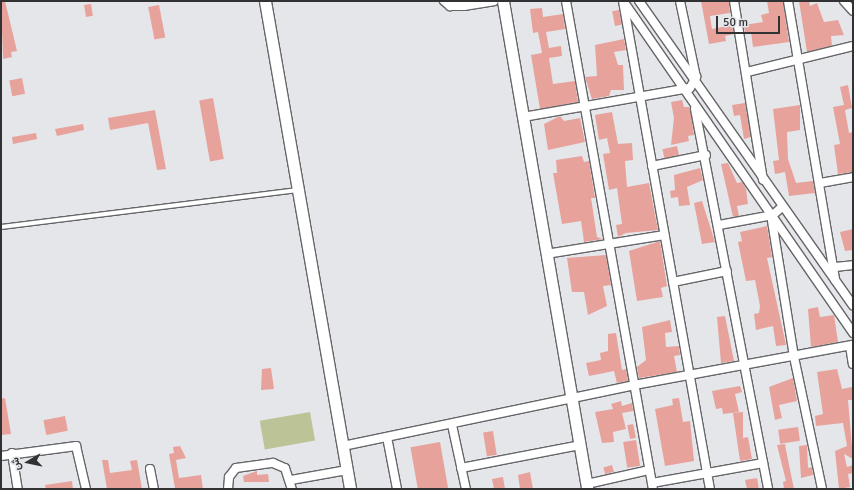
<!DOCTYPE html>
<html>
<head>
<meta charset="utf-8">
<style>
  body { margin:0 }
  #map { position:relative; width:854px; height:490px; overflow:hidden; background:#e5e6ea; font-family:Signika,Vazirmatn,sans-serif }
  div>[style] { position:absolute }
  .green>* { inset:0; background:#bcc397; transform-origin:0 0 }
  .building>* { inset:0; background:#e7a29b; transform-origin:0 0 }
  .roads { filter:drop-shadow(1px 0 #656669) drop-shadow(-1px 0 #656669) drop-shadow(0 1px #656669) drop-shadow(0 -1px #656669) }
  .lane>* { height:4px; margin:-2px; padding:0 2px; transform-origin:2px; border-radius:2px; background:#fff }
  .street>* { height:8px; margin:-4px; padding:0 4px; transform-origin:4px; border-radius:4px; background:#fff }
  .secondary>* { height:11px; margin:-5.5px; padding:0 5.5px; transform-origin:5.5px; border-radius:5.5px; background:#fff }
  span { translate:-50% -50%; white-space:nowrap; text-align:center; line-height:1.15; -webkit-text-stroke:3px #e5e6ea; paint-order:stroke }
  .frame { position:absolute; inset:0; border:2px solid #313233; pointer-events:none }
  .north { position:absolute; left:8px; top:442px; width:40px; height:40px; -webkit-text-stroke:3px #e5e6ea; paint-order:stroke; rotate:261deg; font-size:11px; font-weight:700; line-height:16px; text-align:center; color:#313233 }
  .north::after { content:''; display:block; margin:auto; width:14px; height:18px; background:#313233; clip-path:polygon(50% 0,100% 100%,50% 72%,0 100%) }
  .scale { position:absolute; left:716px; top:16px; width:64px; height:18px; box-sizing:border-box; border:2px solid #313233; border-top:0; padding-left:5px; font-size:12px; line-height:14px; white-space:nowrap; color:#313233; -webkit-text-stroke:3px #e5e6ea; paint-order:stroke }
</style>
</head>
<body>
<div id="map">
  <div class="green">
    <i style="left:310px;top:412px;width:29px;height:51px;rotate:80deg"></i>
  </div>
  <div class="building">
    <i style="clip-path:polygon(1px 1px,5px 1px,17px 51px,11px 52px,12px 57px,3px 59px)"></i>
    <i style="clip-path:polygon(701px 1px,729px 1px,730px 13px,710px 16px,712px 29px,732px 25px,734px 34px,725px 36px,726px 41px,709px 44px)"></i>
    <i style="clip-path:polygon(767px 1px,783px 1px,789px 42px,753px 47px,751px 32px,745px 33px,744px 25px,763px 22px,761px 15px,769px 13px)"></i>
    <i style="clip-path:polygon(799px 1px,809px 1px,810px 6px,817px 3px,824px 22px,838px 20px,844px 35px,831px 36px,832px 46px,807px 52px)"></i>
    <i style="left:91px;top:4px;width:12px;height:7px;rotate:81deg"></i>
    <i style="left:159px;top:5px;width:33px;height:11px;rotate:79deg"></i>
    <i style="clip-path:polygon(542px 8px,543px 17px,563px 14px,565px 29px,546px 32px,549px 48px,561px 46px,562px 56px,549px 58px,553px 84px,575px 81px,578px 102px,540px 109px,531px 55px,542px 53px,538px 32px,533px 33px,530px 9px)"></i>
    <i style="left:619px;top:10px;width:15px;height:7px;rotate:79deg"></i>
    <i style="clip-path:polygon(624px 39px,626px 50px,614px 52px,618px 65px,623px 65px,624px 90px,611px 90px,609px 96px,592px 99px,585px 77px,597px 76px,595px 45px)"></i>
    <i style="left:22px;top:78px;width:16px;height:13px;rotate:79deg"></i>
    <i style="clip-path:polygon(848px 85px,852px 108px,845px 110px,849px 133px,853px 132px,853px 172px,838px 174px,834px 145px,840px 144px,833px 107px,844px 105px,840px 87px)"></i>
    <i style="left:213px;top:98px;width:62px;height:14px;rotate:80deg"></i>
    <i style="clip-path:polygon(682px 100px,684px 107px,690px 107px,694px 135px,688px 136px,689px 141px,671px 145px,674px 118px,671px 102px)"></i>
    <i style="clip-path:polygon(745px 103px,751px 137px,744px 139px,740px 115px,734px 116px,732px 105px)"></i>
    <i style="clip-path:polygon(800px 105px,800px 130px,787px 132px,788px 159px,796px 183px,813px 181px,815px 193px,789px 196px,785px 172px,775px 174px,773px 161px,779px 160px,773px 109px)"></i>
    <i style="clip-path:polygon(155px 110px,166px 169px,157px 170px,148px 123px,110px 130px,108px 118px)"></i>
    <i style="clip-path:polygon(612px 112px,618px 144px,632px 143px,633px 160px,625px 161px,627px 187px,649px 183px,658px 230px,626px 233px,618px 237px,616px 225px,622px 224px,617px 188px,609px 190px,603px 154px,610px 153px,607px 138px,599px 140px,595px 115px)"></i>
    <i style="clip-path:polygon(560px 116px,564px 121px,580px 118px,585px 142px,548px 150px,544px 124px)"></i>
    <i style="clip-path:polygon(83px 124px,84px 130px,57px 136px,55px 129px)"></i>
    <i style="clip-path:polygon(36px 133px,37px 139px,13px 144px,12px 137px)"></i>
    <i style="left:677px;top:146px;width:9px;height:15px;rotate:77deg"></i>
    <i style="clip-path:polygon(582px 156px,584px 162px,589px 161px,595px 198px,591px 198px,597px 237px,603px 239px,584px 242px,581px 221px,562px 224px,553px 173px,557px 173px,556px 160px)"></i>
    <i style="clip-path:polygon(728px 163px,737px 183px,742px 182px,746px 189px,748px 204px,737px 206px,739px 216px,733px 217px,721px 164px)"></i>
    <i style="clip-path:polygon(700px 168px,703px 180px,687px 187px,690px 205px,679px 206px,678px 197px,671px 198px,670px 191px,675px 190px,674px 175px)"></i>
    <i style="clip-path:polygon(702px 201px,715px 242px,702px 244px,694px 203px)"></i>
    <i style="clip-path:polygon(767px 226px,772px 257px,767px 258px,786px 345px,776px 346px,773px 326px,756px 330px,754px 314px,759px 313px,760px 306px,755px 280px,746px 281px,738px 242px,742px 241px,740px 232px)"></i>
    <i style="clip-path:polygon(853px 229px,853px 250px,845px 251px,840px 232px)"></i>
    <i style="clip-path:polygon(660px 241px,667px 286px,661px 288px,663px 297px,637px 301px,629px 251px)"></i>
    <i style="clip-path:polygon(606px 255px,611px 285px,603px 286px,607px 306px,588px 315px,584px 292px,572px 292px,567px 258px)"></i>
    <i style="clip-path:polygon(818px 307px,820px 317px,834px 315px,838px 342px,811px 347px,808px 309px)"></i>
    <i style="clip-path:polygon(725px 316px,734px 361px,721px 363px,717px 317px)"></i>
    <i style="clip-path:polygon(670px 320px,672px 332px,665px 333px,666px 347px,679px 346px,680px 355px,674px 356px,677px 372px,639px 378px,637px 367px,646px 360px,642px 327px)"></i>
    <i style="clip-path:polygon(616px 333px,622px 370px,626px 369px,628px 381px,617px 383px,614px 371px,589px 376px,586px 363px,601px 360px,600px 353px,608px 351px,608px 334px)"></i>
    <i style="clip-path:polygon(271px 368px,274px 389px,261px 390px,262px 369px)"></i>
    <i style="clip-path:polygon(837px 369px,842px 389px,852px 387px,853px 392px,853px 400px,848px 400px,853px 459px,844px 454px,847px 467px,853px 465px,853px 473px,848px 474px,850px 487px,839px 489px,835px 451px,847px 446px,843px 423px,816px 426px,815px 416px,823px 414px,817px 372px)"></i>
    <i style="clip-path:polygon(793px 378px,797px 401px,779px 405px,782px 418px,775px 420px,769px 387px)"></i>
    <i style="clip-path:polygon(740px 386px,742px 392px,735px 394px,739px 412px,723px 414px,722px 408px,716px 409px,712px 391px)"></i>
    <i style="clip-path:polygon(5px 398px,11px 434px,1px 435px,1px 399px)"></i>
    <i style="clip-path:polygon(679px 398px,683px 422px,690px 421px,694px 461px,665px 466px,655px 409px,673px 405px,672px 399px)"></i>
    <i style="clip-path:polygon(621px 401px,622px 406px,632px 403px,633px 411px,622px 413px,626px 429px,613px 432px,614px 442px,602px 443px,595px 412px,613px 409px,611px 404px)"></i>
    <i style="clip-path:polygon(743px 412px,743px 438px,748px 437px,752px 459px,740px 461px,733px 413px)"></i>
    <i style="left:65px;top:416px;width:15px;height:22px;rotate:79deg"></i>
    <i style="left:633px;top:424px;width:14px;height:6px;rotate:78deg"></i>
    <i style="left:798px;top:427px;width:14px;height:20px;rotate:82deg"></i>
    <i style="left:493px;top:431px;width:24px;height:10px;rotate:81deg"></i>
    <i style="left:636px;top:440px;width:26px;height:13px;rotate:81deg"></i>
    <i style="left:440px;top:442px;width:48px;height:30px;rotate:80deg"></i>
    <i style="clip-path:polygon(785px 444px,786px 450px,794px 489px,784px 489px,783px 482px,786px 481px,777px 445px)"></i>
    <i style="clip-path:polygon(807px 445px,808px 468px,812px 467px,813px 475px,801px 478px,799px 446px)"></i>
    <i style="clip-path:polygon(180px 446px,186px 458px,176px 460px,179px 478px,201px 475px,203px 489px,175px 488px,169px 454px,174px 453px,173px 447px)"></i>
    <i style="clip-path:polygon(102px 460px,108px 460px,110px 473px,132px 470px,130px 461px,137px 460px,142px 489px,107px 489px)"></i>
    <i style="left:612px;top:465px;width:7px;height:9px;rotate:74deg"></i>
    <i style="clip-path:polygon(257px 471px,257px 475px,268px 474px,269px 482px,244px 482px,243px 476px)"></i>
    <i style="clip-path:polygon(530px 472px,533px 489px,520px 489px,518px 475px)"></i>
    <i style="clip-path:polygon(503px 477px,505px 489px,494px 489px,492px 479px)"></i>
    <i style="clip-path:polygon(757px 478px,759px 489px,747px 489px,745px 480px)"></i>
    <i style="clip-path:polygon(72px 481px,73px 489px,46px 489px,45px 485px)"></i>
  </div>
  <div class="roads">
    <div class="lane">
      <i style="left:1px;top:227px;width:297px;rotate:-7.1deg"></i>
    </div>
    <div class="street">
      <i style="left:444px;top:1px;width:8px;rotate:40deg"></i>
      <i style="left:450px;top:6px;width:14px"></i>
      <i style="left:464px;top:6px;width:30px;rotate:-9deg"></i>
      <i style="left:566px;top:1px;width:496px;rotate:79.9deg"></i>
      <i style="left:623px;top:1px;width:496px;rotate:79.9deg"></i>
      <i style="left:639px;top:1px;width:372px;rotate:54.9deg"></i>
      <i style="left:734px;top:1px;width:181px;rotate:80.8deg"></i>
      <i style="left:788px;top:1px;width:283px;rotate:80.4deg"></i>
      <i style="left:844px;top:1px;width:13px;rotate:48deg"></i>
      <i style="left:626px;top:5px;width:399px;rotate:55.3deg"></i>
      <i style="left:747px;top:72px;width:109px;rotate:-13.8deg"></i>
      <i style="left:695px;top:109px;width:387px;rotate:79.1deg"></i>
      <i style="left:523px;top:117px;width:169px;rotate:-9.9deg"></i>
      <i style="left:690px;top:88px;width:13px;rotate:-61deg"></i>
      <i style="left:696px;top:77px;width:78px;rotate:-101.9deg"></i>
      <i style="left:652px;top:166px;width:55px;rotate:-11.5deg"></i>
      <i style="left:820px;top:183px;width:34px;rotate:-10deg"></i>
      <i style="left:772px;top:221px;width:138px;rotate:80.8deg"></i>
      <i style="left:794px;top:357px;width:135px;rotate:78deg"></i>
      <i style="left:719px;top:225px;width:55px;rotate:-10.5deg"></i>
      <i style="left:773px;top:215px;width:13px;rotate:-42deg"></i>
      <i style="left:546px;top:254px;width:120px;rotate:-9.1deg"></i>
      <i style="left:835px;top:267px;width:18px;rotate:-6deg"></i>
      <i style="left:673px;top:282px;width:55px;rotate:-11.5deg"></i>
      <i style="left:850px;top:346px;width:18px;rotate:81deg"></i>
      <i style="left:452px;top:425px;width:66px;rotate:77.7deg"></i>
      <i style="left:387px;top:437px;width:53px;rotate:79.1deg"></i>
      <i style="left:343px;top:446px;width:297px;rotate:-11.8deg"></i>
      <i style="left:634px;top:385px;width:223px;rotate:-10.4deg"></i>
      <i style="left:12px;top:453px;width:36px;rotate:81deg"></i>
      <i style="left:1px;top:456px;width:76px;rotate:-7.6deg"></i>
      <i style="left:76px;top:446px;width:44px;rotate:76.9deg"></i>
      <i style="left:461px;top:468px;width:121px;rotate:-10.9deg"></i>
      <i style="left:150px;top:469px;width:20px;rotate:79deg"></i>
      <i style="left:291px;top:480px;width:57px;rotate:-10.1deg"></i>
      <i style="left:652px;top:483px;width:113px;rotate:-10.2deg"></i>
      <i style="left:587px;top:484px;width:64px;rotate:-12.7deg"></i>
      <i style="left:228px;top:489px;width:12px;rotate:-85deg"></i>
      <i style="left:229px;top:477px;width:11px;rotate:-52deg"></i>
      <i style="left:236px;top:468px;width:37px;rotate:-8deg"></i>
      <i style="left:273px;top:463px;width:13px;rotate:23deg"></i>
      <i style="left:285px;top:468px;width:22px;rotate:72deg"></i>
    </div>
    <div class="secondary">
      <i style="left:265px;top:1px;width:495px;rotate:80.1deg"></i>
      <i style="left:503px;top:1px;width:495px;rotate:80.2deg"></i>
    </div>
  </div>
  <div class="frame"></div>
  <div class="north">ش</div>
  <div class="scale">50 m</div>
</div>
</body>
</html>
